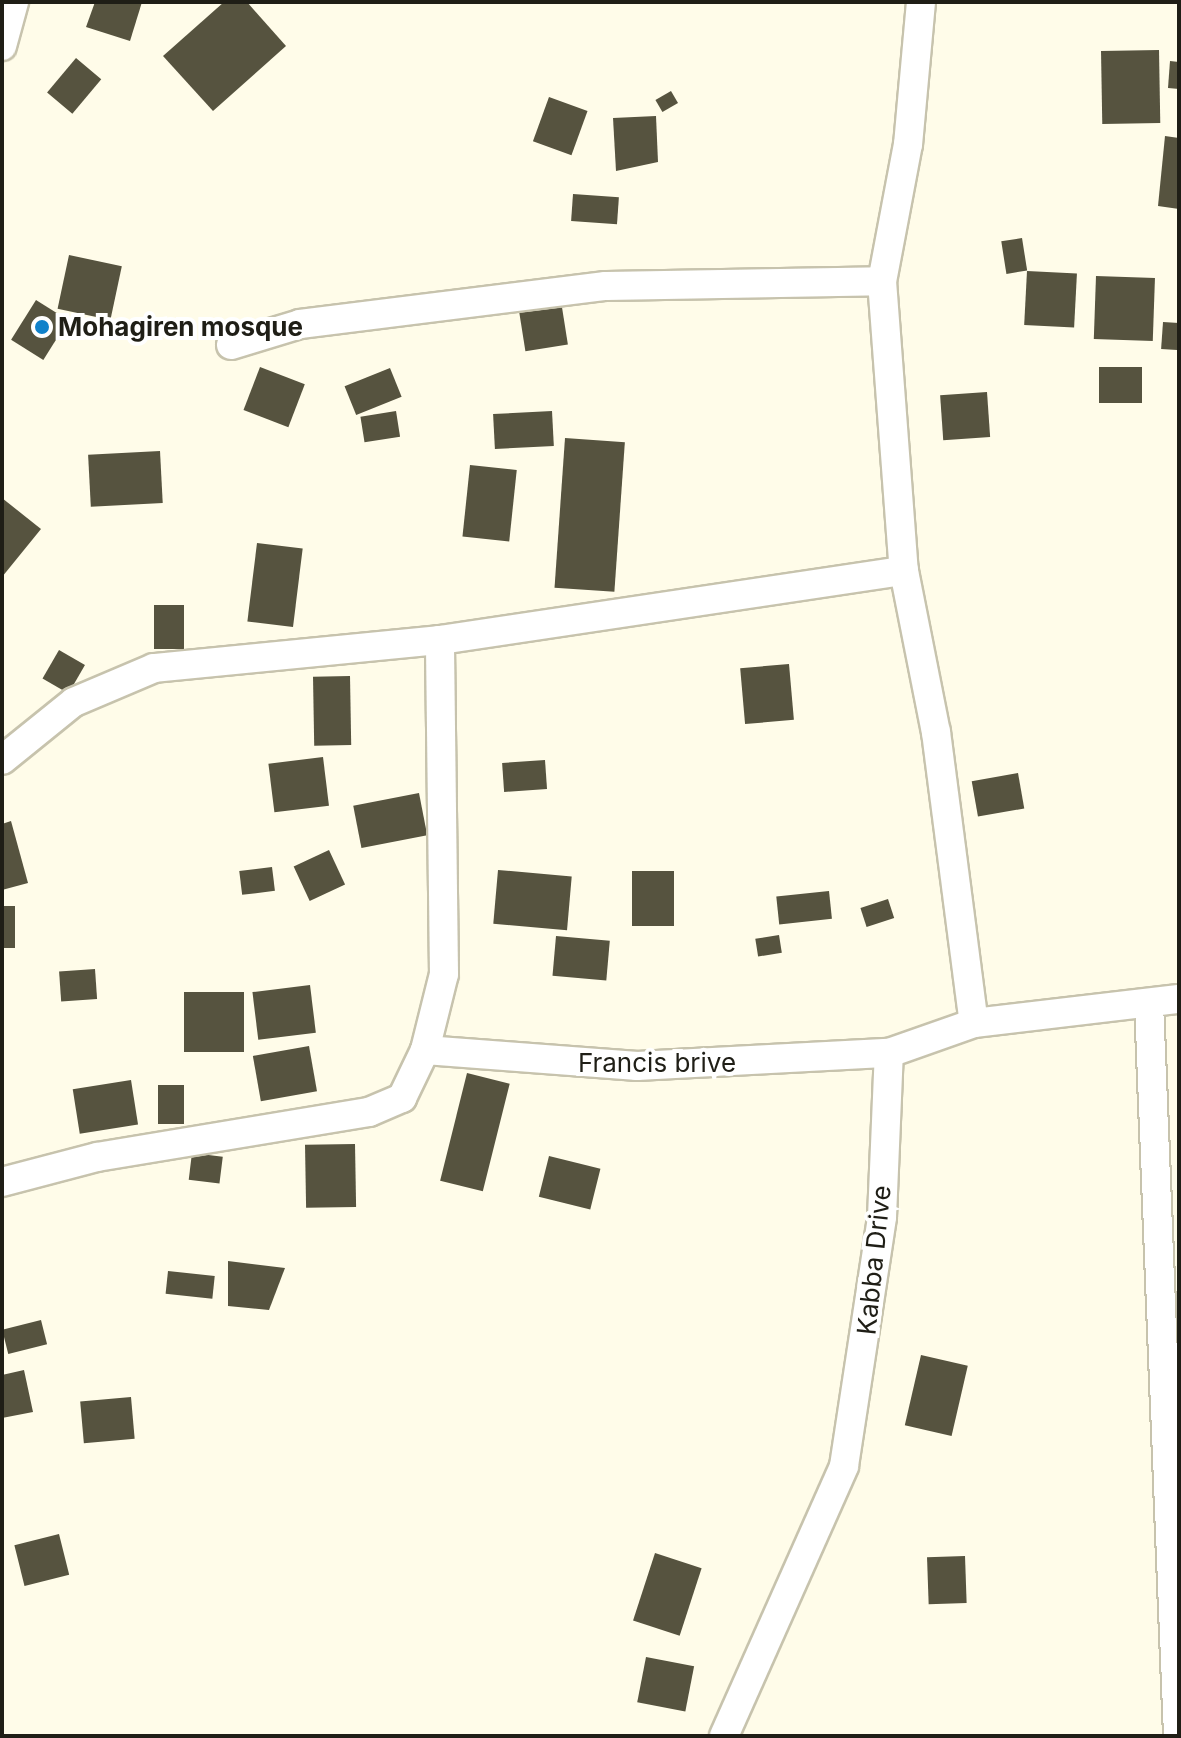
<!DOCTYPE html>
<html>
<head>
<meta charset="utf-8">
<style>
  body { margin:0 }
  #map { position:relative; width:1181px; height:1738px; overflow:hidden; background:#fffce9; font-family:Inter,sans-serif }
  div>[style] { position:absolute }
  .building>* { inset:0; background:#56533f; transform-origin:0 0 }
  .roads { filter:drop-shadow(2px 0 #c7c3ad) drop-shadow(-2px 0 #c7c3ad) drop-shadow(0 2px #c7c3ad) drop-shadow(0 -2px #c7c3ad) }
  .street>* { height:28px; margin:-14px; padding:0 14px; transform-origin:14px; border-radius:14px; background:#fff }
  .dots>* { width:22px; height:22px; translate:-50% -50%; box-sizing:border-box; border:4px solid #fff; border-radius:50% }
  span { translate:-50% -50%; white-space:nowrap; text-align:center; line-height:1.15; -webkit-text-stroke:8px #fff; paint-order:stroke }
  .poi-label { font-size:26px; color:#1f1e16; font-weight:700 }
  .left { translate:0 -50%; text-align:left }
  .street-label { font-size:26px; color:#1f1e16 }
  .frame { position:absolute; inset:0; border:4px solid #1f1e16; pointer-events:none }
</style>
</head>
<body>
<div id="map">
  <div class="building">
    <i style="clip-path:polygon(95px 2px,142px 2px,130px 41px,86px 27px)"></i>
    <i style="clip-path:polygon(224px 2px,247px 2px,286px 46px,213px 111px,163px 56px)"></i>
    <i style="left:1159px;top:50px;width:73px;height:58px;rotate:89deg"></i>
    <i style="left:76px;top:58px;width:33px;height:45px;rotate:40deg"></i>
    <i style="clip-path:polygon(1170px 61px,1179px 62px,1179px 89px,1168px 88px)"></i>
    <i style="left:671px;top:91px;width:14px;height:18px;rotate:60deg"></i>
    <i style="left:549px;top:97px;width:41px;height:47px;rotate:20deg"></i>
    <i style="clip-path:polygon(656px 116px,658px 162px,616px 171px,613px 118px)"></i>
    <i style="clip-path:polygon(1165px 136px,1179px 138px,1179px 209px,1158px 206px)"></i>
    <i style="left:573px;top:194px;width:46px;height:27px;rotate:4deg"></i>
    <i style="left:1022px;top:238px;width:33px;height:21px;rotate:81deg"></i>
    <i style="left:69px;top:255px;width:54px;height:55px;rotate:12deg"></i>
    <i style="left:1027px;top:271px;width:50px;height:54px;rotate:3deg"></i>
    <i style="left:1096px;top:276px;width:59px;height:63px;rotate:2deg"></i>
    <i style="left:36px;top:300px;width:38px;height:47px;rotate:32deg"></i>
    <i style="left:561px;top:301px;width:44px;height:43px;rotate:81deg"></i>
    <i style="left:1163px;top:322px;width:16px;height:27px;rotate:4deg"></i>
    <i style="left:260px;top:367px;width:48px;height:46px;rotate:21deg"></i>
    <i style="left:1099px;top:367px;width:43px;height:36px"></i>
    <i style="left:390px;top:368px;width:31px;height:49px;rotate:68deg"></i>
    <i style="left:987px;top:392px;width:45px;height:47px;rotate:86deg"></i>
    <i style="left:396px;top:411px;width:26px;height:36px;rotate:81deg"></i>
    <i style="left:552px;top:411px;width:35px;height:59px;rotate:87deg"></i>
    <i style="left:565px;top:438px;width:60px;height:150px;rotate:4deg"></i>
    <i style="left:160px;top:451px;width:52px;height:72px;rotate:87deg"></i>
    <i style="left:470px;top:465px;width:47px;height:72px;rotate:6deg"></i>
    <i style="clip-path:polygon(2px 498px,41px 529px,2px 577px)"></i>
    <i style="left:257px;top:543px;width:46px;height:79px;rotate:7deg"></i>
    <i style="left:154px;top:605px;width:30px;height:44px"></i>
    <i style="left:59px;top:650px;width:30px;height:33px;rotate:30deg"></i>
    <i style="left:789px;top:664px;width:56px;height:49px;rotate:85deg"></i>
    <i style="left:350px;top:676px;width:69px;height:37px;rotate:89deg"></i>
    <i style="left:323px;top:757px;width:49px;height:55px;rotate:83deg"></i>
    <i style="left:545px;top:760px;width:29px;height:43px;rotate:86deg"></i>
    <i style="left:1018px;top:773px;width:36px;height:47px;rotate:80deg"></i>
    <i style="left:419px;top:793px;width:43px;height:67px;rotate:79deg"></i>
    <i style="clip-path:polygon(11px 821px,28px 883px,2px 890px,2px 824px)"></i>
    <i style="left:329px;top:850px;width:38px;height:39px;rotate:65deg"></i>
    <i style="left:272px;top:867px;width:24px;height:33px;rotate:83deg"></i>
    <i style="left:498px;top:870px;width:74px;height:54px;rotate:5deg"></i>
    <i style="left:632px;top:871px;width:42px;height:55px"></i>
    <i style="left:829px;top:891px;width:28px;height:53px;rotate:84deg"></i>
    <i style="left:888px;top:899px;width:20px;height:29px;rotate:72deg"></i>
    <i style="left:2px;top:906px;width:13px;height:42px"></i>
    <i style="left:779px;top:935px;width:18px;height:24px;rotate:81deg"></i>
    <i style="left:556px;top:936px;width:54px;height:40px;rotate:5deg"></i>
    <i style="left:95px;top:969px;width:30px;height:36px;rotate:86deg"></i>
    <i style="left:310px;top:985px;width:48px;height:58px;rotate:83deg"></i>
    <i style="left:184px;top:992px;width:60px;height:60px"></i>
    <i style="left:309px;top:1046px;width:46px;height:57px;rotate:80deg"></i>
    <i style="left:467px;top:1073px;width:44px;height:111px;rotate:14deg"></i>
    <i style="left:131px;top:1080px;width:45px;height:59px;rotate:81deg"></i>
    <i style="left:158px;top:1085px;width:26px;height:39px"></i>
    <i style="left:355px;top:1144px;width:63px;height:50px;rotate:89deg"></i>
    <i style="left:192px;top:1153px;width:31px;height:27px;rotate:7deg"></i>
    <i style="left:549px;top:1156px;width:53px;height:42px;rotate:14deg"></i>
    <i style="clip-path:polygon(228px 1261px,285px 1268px,269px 1310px,228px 1306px)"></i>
    <i style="left:168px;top:1271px;width:47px;height:23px;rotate:6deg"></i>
    <i style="left:41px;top:1320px;width:25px;height:40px;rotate:76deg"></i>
    <i style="left:921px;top:1355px;width:48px;height:72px;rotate:13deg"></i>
    <i style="clip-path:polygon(24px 1370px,33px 1412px,2px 1418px,2px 1375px)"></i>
    <i style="left:131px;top:1397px;width:42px;height:51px;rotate:85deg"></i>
    <i style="left:59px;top:1534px;width:42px;height:46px;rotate:76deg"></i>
    <i style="left:655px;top:1553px;width:49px;height:71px;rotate:18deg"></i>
    <i style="left:965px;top:1556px;width:47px;height:38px;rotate:88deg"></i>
    <i style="left:646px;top:1657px;width:49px;height:46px;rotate:11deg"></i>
  </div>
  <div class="roads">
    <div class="street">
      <i style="left:921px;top:2px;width:143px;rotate:95.2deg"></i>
      <i style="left:908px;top:144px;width:139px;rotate:100.7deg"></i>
      <i style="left:882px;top:281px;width:291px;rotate:85.7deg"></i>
      <i style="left:904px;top:571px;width:164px;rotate:78.8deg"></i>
      <i style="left:936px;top:732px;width:293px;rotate:82.6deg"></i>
      <i style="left:2px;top:46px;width:46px;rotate:-74.7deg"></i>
      <i style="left:231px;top:345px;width:72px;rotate:-16.9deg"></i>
      <i style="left:300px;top:324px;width:308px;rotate:-7.1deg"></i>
      <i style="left:606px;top:286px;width:276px;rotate:-1deg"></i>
      <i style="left:2px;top:760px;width:92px;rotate:-38.9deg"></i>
      <i style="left:74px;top:702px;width:87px;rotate:-23deg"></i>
      <i style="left:154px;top:668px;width:287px;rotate:-5.6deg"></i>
      <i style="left:440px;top:640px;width:469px;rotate:-8.5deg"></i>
      <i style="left:1149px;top:1003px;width:734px;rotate:87.73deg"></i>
      <i style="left:425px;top:1050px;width:213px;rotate:4.3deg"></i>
      <i style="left:637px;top:1066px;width:252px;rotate:-3deg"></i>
      <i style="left:2px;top:1182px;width:98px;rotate:-14.7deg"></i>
      <i style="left:97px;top:1157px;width:276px;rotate:-9.4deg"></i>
      <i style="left:369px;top:1112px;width:36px;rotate:-23deg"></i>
      <i style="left:402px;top:1098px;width:53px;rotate:-64.4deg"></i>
      <i style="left:425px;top:1050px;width:78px;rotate:-76deg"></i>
      <i style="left:444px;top:974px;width:334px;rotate:-90.7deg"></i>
      <i style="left:724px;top:1736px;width:295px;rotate:-66deg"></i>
      <i style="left:844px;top:1466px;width:252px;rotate:-81.3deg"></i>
      <i style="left:882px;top:1217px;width:164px;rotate:-87.6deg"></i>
      <i style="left:889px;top:1053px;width:90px;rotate:-19.4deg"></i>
      <i style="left:974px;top:1023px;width:206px;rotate:-6.7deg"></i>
    </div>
  </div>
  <div class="dots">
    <i style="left:42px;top:327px;background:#1081ca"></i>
  </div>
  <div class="poi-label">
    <span class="left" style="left:58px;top:327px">Mohagiren mosque</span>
  </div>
  <div class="street-label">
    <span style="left:657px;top:1063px">Francis brive</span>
    <span style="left:874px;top:1260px;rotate:-84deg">Kabba Drive</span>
  </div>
  <div class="frame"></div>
</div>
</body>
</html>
